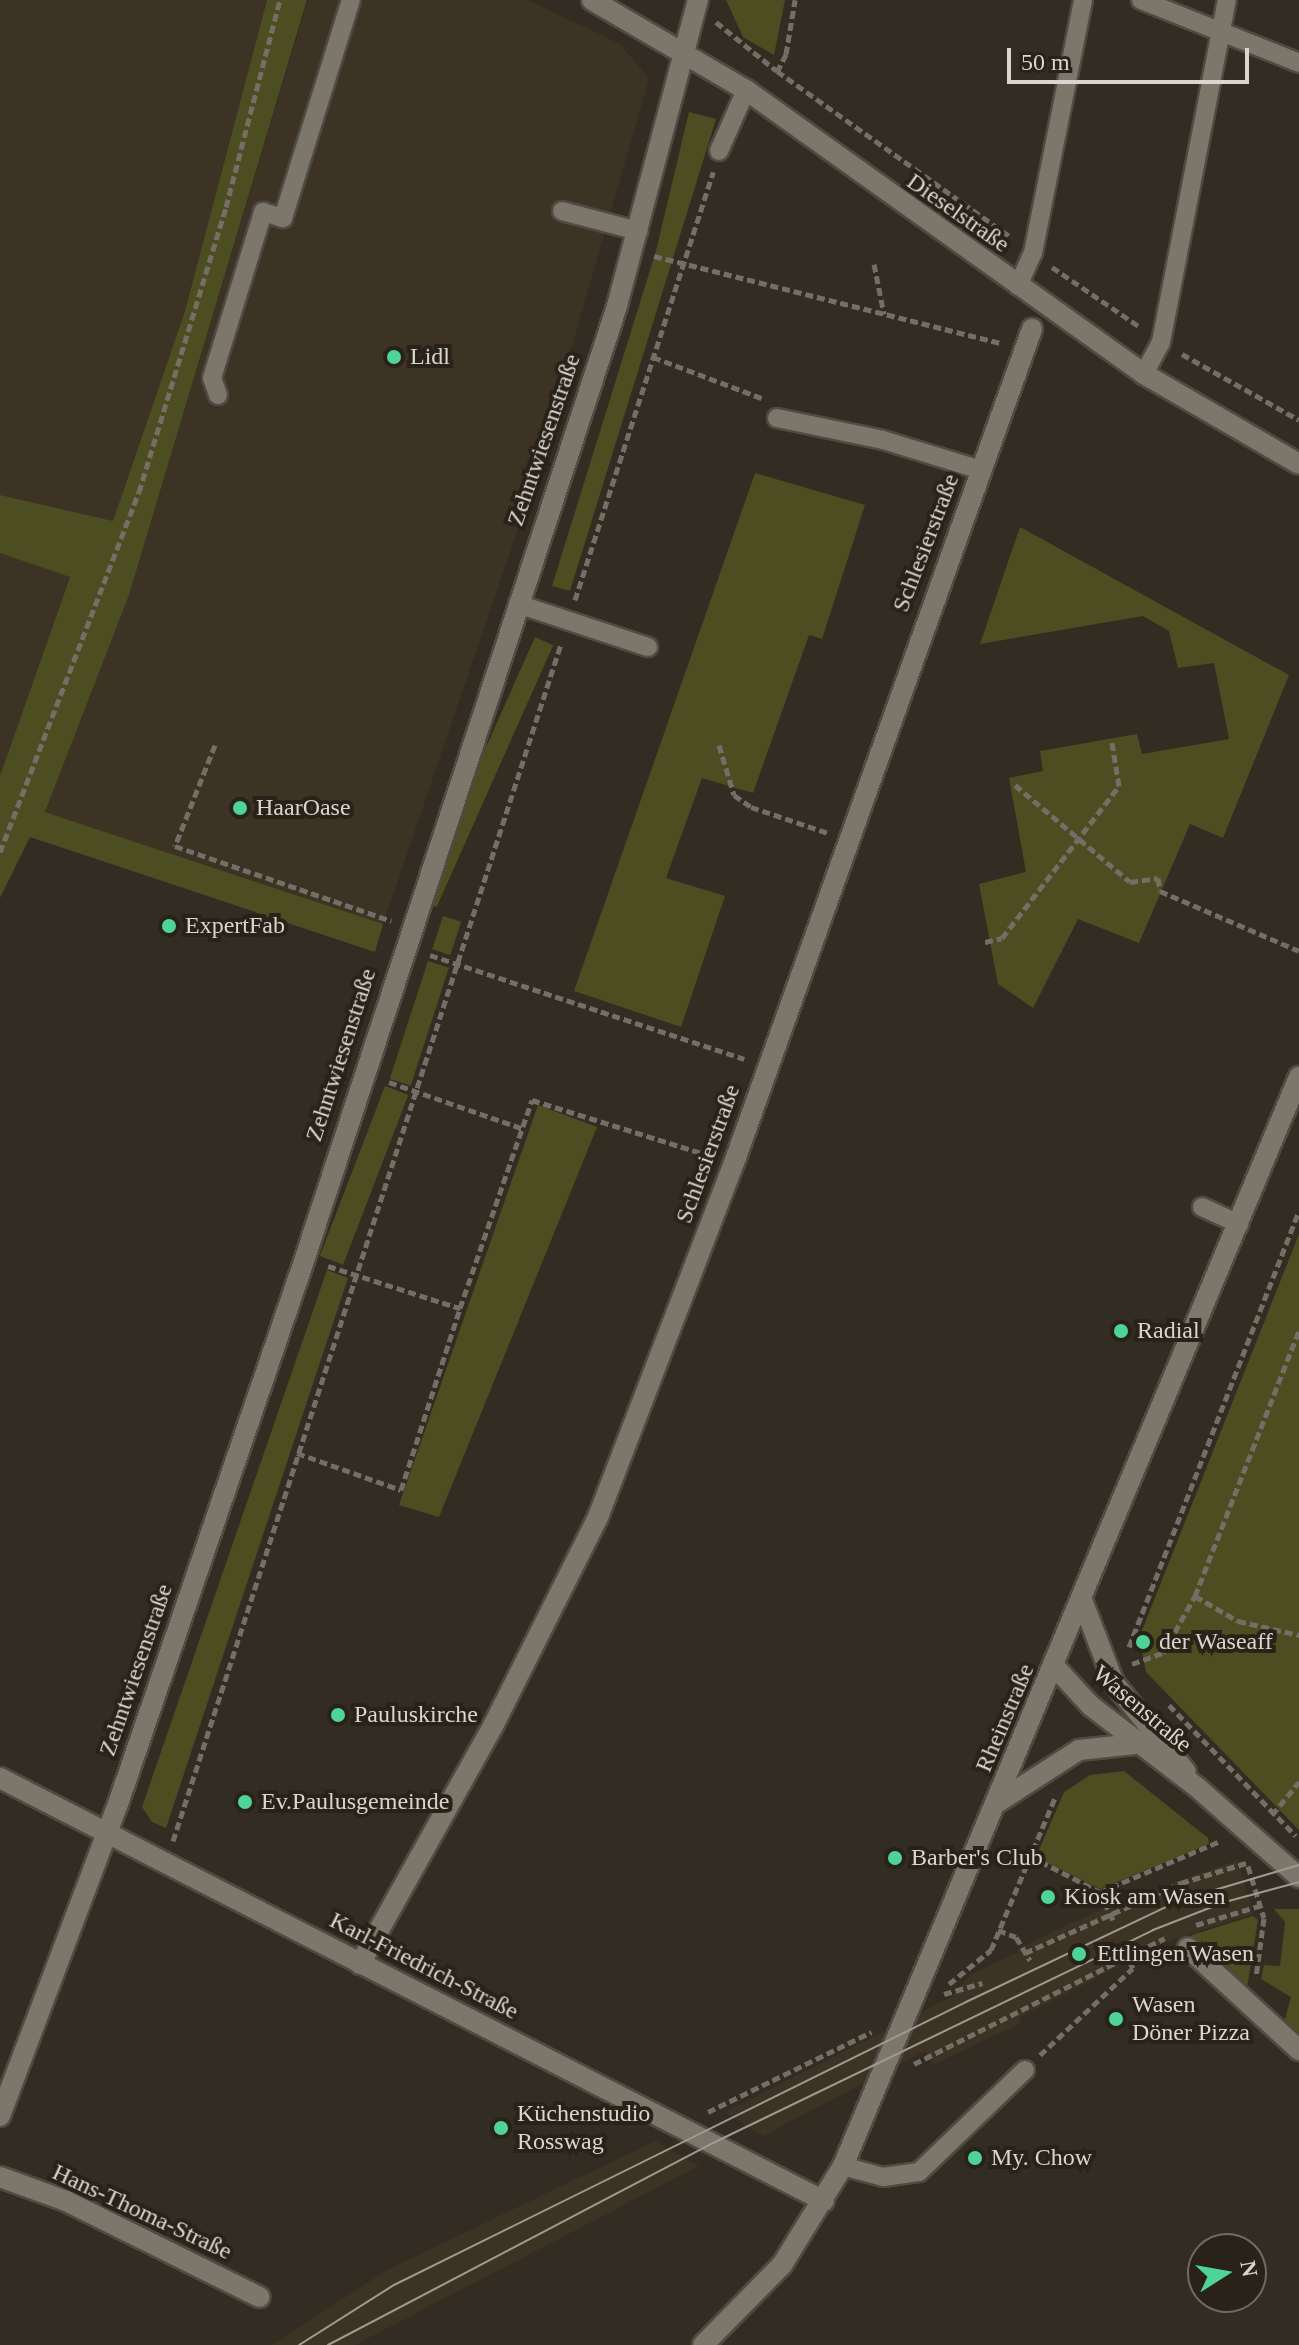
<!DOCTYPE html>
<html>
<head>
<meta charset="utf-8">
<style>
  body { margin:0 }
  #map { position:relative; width:1299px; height:2345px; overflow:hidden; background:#322c23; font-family:Georgia,serif }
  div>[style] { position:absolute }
  .built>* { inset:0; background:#3d3325 }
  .green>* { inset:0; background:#4c4d21; transform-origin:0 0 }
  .path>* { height:5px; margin-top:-2.5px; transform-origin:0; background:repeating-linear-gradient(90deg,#736e66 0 8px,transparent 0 12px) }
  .roads { filter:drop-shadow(2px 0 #4f4a43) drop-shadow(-2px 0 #4f4a43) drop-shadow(0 2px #4f4a43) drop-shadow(0 -2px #4f4a43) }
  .service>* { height:18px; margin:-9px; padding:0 9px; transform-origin:9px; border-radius:9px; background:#7d766b }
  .pedestrian>* { height:20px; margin:-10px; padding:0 10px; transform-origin:10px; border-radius:10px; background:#7d766b }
  .minor>* { height:20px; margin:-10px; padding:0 10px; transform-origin:10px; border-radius:10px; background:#7d766b }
  .tertiary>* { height:20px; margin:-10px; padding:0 10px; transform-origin:10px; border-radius:10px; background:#7d766b }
  .secondary>* { height:20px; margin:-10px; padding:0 10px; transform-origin:10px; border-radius:10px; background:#7d766b }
  .tram>* { height:2px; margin:-1px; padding:0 1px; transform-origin:1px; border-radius:1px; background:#9e9992 }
  .dots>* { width:22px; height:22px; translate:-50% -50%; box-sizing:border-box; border:4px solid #282219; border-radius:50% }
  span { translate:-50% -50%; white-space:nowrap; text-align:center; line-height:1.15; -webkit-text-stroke:8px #282219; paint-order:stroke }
  .street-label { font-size:24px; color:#d9d5cf }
  .poi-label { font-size:24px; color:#d9d5cf }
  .left { translate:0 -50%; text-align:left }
  .north { position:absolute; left:1187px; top:2233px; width:80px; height:80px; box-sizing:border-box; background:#282219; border:2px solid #6f6a62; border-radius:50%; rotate:79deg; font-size:22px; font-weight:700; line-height:32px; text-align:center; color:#d9d5cf }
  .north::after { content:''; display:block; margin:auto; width:28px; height:36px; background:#4ed399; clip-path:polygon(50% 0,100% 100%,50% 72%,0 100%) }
  .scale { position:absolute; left:1007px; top:48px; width:242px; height:36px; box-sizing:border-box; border:4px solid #d9d5cf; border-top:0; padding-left:10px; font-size:24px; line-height:28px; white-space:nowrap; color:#d9d5cf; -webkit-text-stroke:6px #282219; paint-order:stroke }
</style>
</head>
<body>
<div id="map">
  <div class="built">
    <i style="clip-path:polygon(0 0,267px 0,185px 311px,113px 521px,0 495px)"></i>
    <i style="clip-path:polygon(308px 0,528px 0,620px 44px,649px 79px,525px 508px,383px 924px,45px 812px,129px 595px)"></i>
    <i style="clip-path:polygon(0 553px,70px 576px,0 776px)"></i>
    <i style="clip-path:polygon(1238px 1860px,1253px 1914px,1168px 1941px,1020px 2017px,1021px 2023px,933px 2065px,925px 2051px,763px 2136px,725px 2112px,951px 1997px,970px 1975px,1018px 1952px,1017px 1949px,1108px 1906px)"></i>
    <i style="clip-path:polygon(655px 2141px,699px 2166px,355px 2345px,272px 2345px,387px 2270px)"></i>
  </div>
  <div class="green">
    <i style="clip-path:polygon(267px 0,307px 0,129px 595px,45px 812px,383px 924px,375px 952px,30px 837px,0 898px,0 776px,70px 577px,0 553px,0 495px,113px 521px,185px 311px)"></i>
    <i style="clip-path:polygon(726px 0,785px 0,774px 55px,743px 37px)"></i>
    <i style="clip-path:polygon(689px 112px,716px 119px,570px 591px,552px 586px,656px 251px)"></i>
    <i style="clip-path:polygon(755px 473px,865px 505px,822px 639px,809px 635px,753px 793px,702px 778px,666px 878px,725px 896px,681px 1027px,574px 991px)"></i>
    <i style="clip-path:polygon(1020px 527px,1289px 675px,1223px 838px,1190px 824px,1139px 943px,1078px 919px,1033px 1008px,998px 984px,979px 884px,1026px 872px,1009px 778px,1043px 771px,1040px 751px,1137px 734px,1142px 754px,1229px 739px,1214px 663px,1178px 668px,1169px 631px,1143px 616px,980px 644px)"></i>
    <i style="left:535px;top:637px;width:20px;height:287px;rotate:24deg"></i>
    <i style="left:443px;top:916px;width:19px;height:35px;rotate:18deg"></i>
    <i style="left:428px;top:961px;width:22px;height:124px;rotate:18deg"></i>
    <i style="left:385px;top:1086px;width:25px;height:182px;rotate:21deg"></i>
    <i style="clip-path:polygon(538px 1105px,597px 1127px,439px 1517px,399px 1505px)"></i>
    <i style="clip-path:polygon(1299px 1234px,1299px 1830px,1146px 1672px,1139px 1638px)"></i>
    <i style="clip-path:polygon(327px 1270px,348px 1278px,166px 1828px,152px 1822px,142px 1807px)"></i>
    <i style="clip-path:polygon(1124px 1771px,1208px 1838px,1209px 1844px,1100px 1889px,1036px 1857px,1064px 1792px,1090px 1775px)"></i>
    <i style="clip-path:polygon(1274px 1909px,1299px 1909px,1299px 2041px,1283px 2026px,1291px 1997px,1261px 1979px,1264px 1965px,1280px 1966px,1285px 1922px)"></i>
    <i style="clip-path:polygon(1253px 1916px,1258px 1920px,1247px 1988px,1240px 1987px,1193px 1943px,1192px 1935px)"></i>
  </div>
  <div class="path">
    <i style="left:716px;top:22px;width:78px;rotate:38.8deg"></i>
    <i style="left:777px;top:71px;width:288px;rotate:35.4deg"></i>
    <i style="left:777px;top:72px;width:20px;rotate:-63deg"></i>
    <i style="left:786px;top:54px;width:55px;rotate:-80.5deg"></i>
    <i style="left:654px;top:256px;width:358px;rotate:14.1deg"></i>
    <i style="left:874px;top:264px;width:51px;rotate:78.7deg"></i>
    <i style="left:1052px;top:267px;width:107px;rotate:34.3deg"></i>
    <i style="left:1182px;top:354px;width:134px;rotate:29.4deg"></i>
    <i style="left:653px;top:357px;width:119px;rotate:20.7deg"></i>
    <i style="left:575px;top:600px;width:450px;rotate:-72.1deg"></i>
    <i style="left:215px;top:745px;width:109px;rotate:111.6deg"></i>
    <i style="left:175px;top:846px;width:229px;rotate:19.1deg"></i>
    <i style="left:719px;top:745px;width:52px;rotate:73.3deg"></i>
    <i style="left:734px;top:795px;width:21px;rotate:35deg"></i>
    <i style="left:751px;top:807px;width:81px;rotate:18.7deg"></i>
    <i style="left:1015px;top:785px;width:150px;rotate:40.1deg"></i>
    <i style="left:1130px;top:882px;width:28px;rotate:-8deg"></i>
    <i style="left:1158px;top:878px;width:13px;rotate:81deg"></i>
    <i style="left:1160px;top:891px;width:151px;rotate:23.3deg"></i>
    <i style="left:0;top:852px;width:386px;rotate:-68.9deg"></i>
    <i style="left:139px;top:492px;width:298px;rotate:-73deg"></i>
    <i style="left:226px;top:207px;width:214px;rotate:-75.4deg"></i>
    <i style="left:985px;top:942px;width:17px;rotate:-13deg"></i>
    <i style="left:1002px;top:938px;width:192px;rotate:-52.4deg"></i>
    <i style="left:1119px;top:786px;width:44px;rotate:-99.2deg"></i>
    <i style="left:430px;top:955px;width:331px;rotate:18.3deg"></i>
    <i style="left:389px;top:1082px;width:143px;rotate:19.2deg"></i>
    <i style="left:328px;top:1266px;width:139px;rotate:17.7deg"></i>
    <i style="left:460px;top:1308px;width:220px;rotate:-70.9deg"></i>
    <i style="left:532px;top:1100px;width:188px;rotate:17.4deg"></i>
    <i style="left:297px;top:1453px;width:110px;rotate:19.6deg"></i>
    <i style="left:401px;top:1490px;width:191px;rotate:-72deg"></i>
    <i style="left:1195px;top:1596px;width:285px;rotate:-68.6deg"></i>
    <i style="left:1129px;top:1647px;width:467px;rotate:-68.7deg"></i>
    <i style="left:1132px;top:1664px;width:33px;rotate:-20deg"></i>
    <i style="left:1163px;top:1653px;width:65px;rotate:-60.7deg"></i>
    <i style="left:1195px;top:1596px;width:50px;rotate:30.2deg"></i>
    <i style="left:1238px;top:1621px;width:63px;rotate:12.9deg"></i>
    <i style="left:1169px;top:1705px;width:182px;rotate:45.9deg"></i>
    <i style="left:1272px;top:1815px;width:43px;rotate:-50.7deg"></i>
    <i style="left:173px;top:1841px;width:1258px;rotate:-72.04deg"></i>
    <i style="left:1030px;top:1856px;width:79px;rotate:27.2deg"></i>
    <i style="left:1248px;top:1866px;width:54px;rotate:72.9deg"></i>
    <i style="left:1264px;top:1918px;width:60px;rotate:97.7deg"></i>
    <i style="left:1113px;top:1920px;width:31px;rotate:-115deg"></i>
    <i style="left:1100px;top:1892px;width:130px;rotate:-23deg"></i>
    <i style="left:1196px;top:1925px;width:66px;rotate:-16.8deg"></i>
    <i style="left:998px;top:1930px;width:19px;rotate:21deg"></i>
    <i style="left:1016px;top:1937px;width:27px;rotate:59deg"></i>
    <i style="left:1025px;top:1953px;width:171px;rotate:-24.2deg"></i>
    <i style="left:1181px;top:1883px;width:68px;rotate:-17.1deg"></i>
    <i style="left:949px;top:1984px;width:54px;rotate:-39deg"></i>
    <i style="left:991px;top:1950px;width:168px;rotate:-67.2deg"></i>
    <i style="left:944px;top:1994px;width:40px;rotate:-16deg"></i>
    <i style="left:1040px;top:2055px;width:127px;rotate:-43.1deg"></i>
    <i style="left:1133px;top:1968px;width:13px;rotate:-119deg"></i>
    <i style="left:1127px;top:1957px;width:42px;rotate:-26.6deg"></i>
    <i style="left:914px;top:2064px;width:238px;rotate:-26.7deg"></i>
    <i style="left:708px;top:2112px;width:182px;rotate:-26.1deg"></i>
  </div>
  <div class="roads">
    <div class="service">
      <i style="left:1141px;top:0;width:170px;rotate:21.7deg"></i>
      <i style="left:719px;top:151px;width:67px;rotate:-66.1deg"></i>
      <i style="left:562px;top:211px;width:79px;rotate:14.7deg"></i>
      <i style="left:1018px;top:286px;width:36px;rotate:-66deg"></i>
      <i style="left:1033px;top:253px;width:258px;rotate:-78.8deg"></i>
      <i style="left:1144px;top:374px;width:36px;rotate:-62deg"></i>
      <i style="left:1161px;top:342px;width:348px;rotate:-79.1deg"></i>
      <i style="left:218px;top:395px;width:18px;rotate:-109deg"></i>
      <i style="left:212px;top:378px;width:174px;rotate:-72.9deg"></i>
      <i style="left:263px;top:212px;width:21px;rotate:17deg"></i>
      <i style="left:283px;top:218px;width:228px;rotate:-72.7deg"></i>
      <i style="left:777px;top:418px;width:108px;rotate:11.7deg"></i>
      <i style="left:883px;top:440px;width:102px;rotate:17deg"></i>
      <i style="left:518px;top:604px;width:137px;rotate:18.3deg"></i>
      <i style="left:1202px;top:1207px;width:41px;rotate:24.7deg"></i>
      <i style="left:843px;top:2166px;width:41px;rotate:15.4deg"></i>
      <i style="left:883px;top:2177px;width:36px;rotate:-8deg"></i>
      <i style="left:919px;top:2172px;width:147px;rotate:-43.9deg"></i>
    </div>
    <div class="pedestrian">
      <i style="left:1188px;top:1948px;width:151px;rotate:42.6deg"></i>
    </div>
    <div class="minor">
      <i style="left:0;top:1778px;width:926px;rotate:27.17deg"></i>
      <i style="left:360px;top:1964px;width:275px;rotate:-60.8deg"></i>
      <i style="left:494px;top:1724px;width:232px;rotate:-63.3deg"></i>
      <i style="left:598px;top:1517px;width:379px;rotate:-69deg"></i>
      <i style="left:734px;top:1163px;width:886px;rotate:-70.34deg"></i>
      <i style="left:0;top:2116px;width:334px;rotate:-69.3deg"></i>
      <i style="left:118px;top:1804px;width:577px;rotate:-71.09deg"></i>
      <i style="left:305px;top:1258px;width:1002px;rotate:-71.85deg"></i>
      <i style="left:617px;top:306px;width:317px;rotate:-75.2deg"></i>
      <i style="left:0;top:2177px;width:70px;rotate:20deg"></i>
      <i style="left:66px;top:2201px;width:216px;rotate:26.4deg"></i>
    </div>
    <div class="tertiary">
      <i style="left:592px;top:0;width:178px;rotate:30.3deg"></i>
      <i style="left:746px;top:90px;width:489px;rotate:35.5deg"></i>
      <i style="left:1144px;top:374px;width:179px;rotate:30.1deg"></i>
      <i style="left:1082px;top:1600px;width:89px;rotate:68.9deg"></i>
      <i style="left:1114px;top:1683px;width:114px;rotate:51deg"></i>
      <i style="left:1055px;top:1667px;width:53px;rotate:47.3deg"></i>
      <i style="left:1091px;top:1706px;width:135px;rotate:37.5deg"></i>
      <i style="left:1198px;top:1788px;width:135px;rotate:41.4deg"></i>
      <i style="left:998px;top:1802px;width:96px;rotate:-32.7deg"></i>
      <i style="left:1079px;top:1750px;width:56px;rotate:-6.1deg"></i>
    </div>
    <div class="secondary">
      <i style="left:703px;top:2345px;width:112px;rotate:-45.4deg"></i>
      <i style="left:782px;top:2265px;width:116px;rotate:-58.4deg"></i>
      <i style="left:843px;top:2166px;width:1181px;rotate:-67.28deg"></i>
    </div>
  </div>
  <div class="tram">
    <i style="left:299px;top:2345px;width:112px;rotate:-32.3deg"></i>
    <i style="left:394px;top:2285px;width:638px;rotate:-26.32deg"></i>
    <i style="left:966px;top:2002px;width:238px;rotate:-25.4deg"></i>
    <i style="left:1181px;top:1900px;width:123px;rotate:-16.5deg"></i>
    <i style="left:328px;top:2345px;width:435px;rotate:-27.7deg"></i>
    <i style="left:713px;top:2143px;width:489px;rotate:-25.8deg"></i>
    <i style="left:1153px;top:1930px;width:77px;rotate:-21.3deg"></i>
    <i style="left:1225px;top:1902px;width:77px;rotate:-15.1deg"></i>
  </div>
  <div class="dots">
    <i style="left:394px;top:357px;background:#4ed399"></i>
    <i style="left:240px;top:808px;background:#4ed399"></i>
    <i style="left:169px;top:926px;background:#4ed399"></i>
    <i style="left:1121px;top:1331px;background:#4ed399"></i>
    <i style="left:1143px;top:1642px;background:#4ed399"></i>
    <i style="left:338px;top:1715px;background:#4ed399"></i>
    <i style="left:245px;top:1802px;background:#4ed399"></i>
    <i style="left:895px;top:1858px;background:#4ed399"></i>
    <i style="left:1048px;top:1897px;background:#4ed399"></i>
    <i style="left:1079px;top:1954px;background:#4ed399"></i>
    <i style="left:1116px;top:2019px;background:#4ed399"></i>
    <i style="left:501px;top:2128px;background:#4ed399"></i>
    <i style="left:975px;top:2158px;background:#4ed399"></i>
  </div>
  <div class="street-label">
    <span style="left:958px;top:213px;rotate:35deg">Dieselstraße</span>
    <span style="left:544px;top:440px;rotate:-71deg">Zehntwiesenstraße</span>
    <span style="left:926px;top:543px;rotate:-69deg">Schlesierstraße</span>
    <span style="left:341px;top:1055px;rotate:-72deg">Zehntwiesenstraße</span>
    <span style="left:708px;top:1154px;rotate:-70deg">Schlesierstraße</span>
    <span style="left:136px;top:1670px;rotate:-71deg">Zehntwiesenstraße</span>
    <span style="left:1142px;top:1709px;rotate:40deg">Wasenstraße</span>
    <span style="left:1005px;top:1718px;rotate:-67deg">Rheinstraße</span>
    <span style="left:424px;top:1966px;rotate:27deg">Karl-Friedrich-Straße</span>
    <span style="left:142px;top:2212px;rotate:25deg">Hans-Thoma-Straße</span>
  </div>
  <div class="poi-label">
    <span class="left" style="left:410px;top:357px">Lidl</span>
    <span class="left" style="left:256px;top:808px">HaarOase</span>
    <span class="left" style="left:185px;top:926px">ExpertFab</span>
    <span class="left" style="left:1137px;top:1331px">Radial</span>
    <span class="left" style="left:1159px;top:1642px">der Waseaff</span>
    <span class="left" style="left:354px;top:1715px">Pauluskirche</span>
    <span class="left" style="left:261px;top:1802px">Ev.Paulusgemeinde</span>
    <span class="left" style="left:911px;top:1858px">Barber's Club</span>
    <span class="left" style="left:1064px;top:1897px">Kiosk am Wasen</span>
    <span class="left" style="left:1097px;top:1954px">Ettlingen Wasen</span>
    <span class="left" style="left:1132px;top:2019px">Wasen<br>Döner Pizza</span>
    <span class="left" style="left:517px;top:2128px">Küchenstudio<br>Rosswag</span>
    <span class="left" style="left:991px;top:2158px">My. Chow</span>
  </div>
  <div class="north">N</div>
  <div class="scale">50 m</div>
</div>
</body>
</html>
